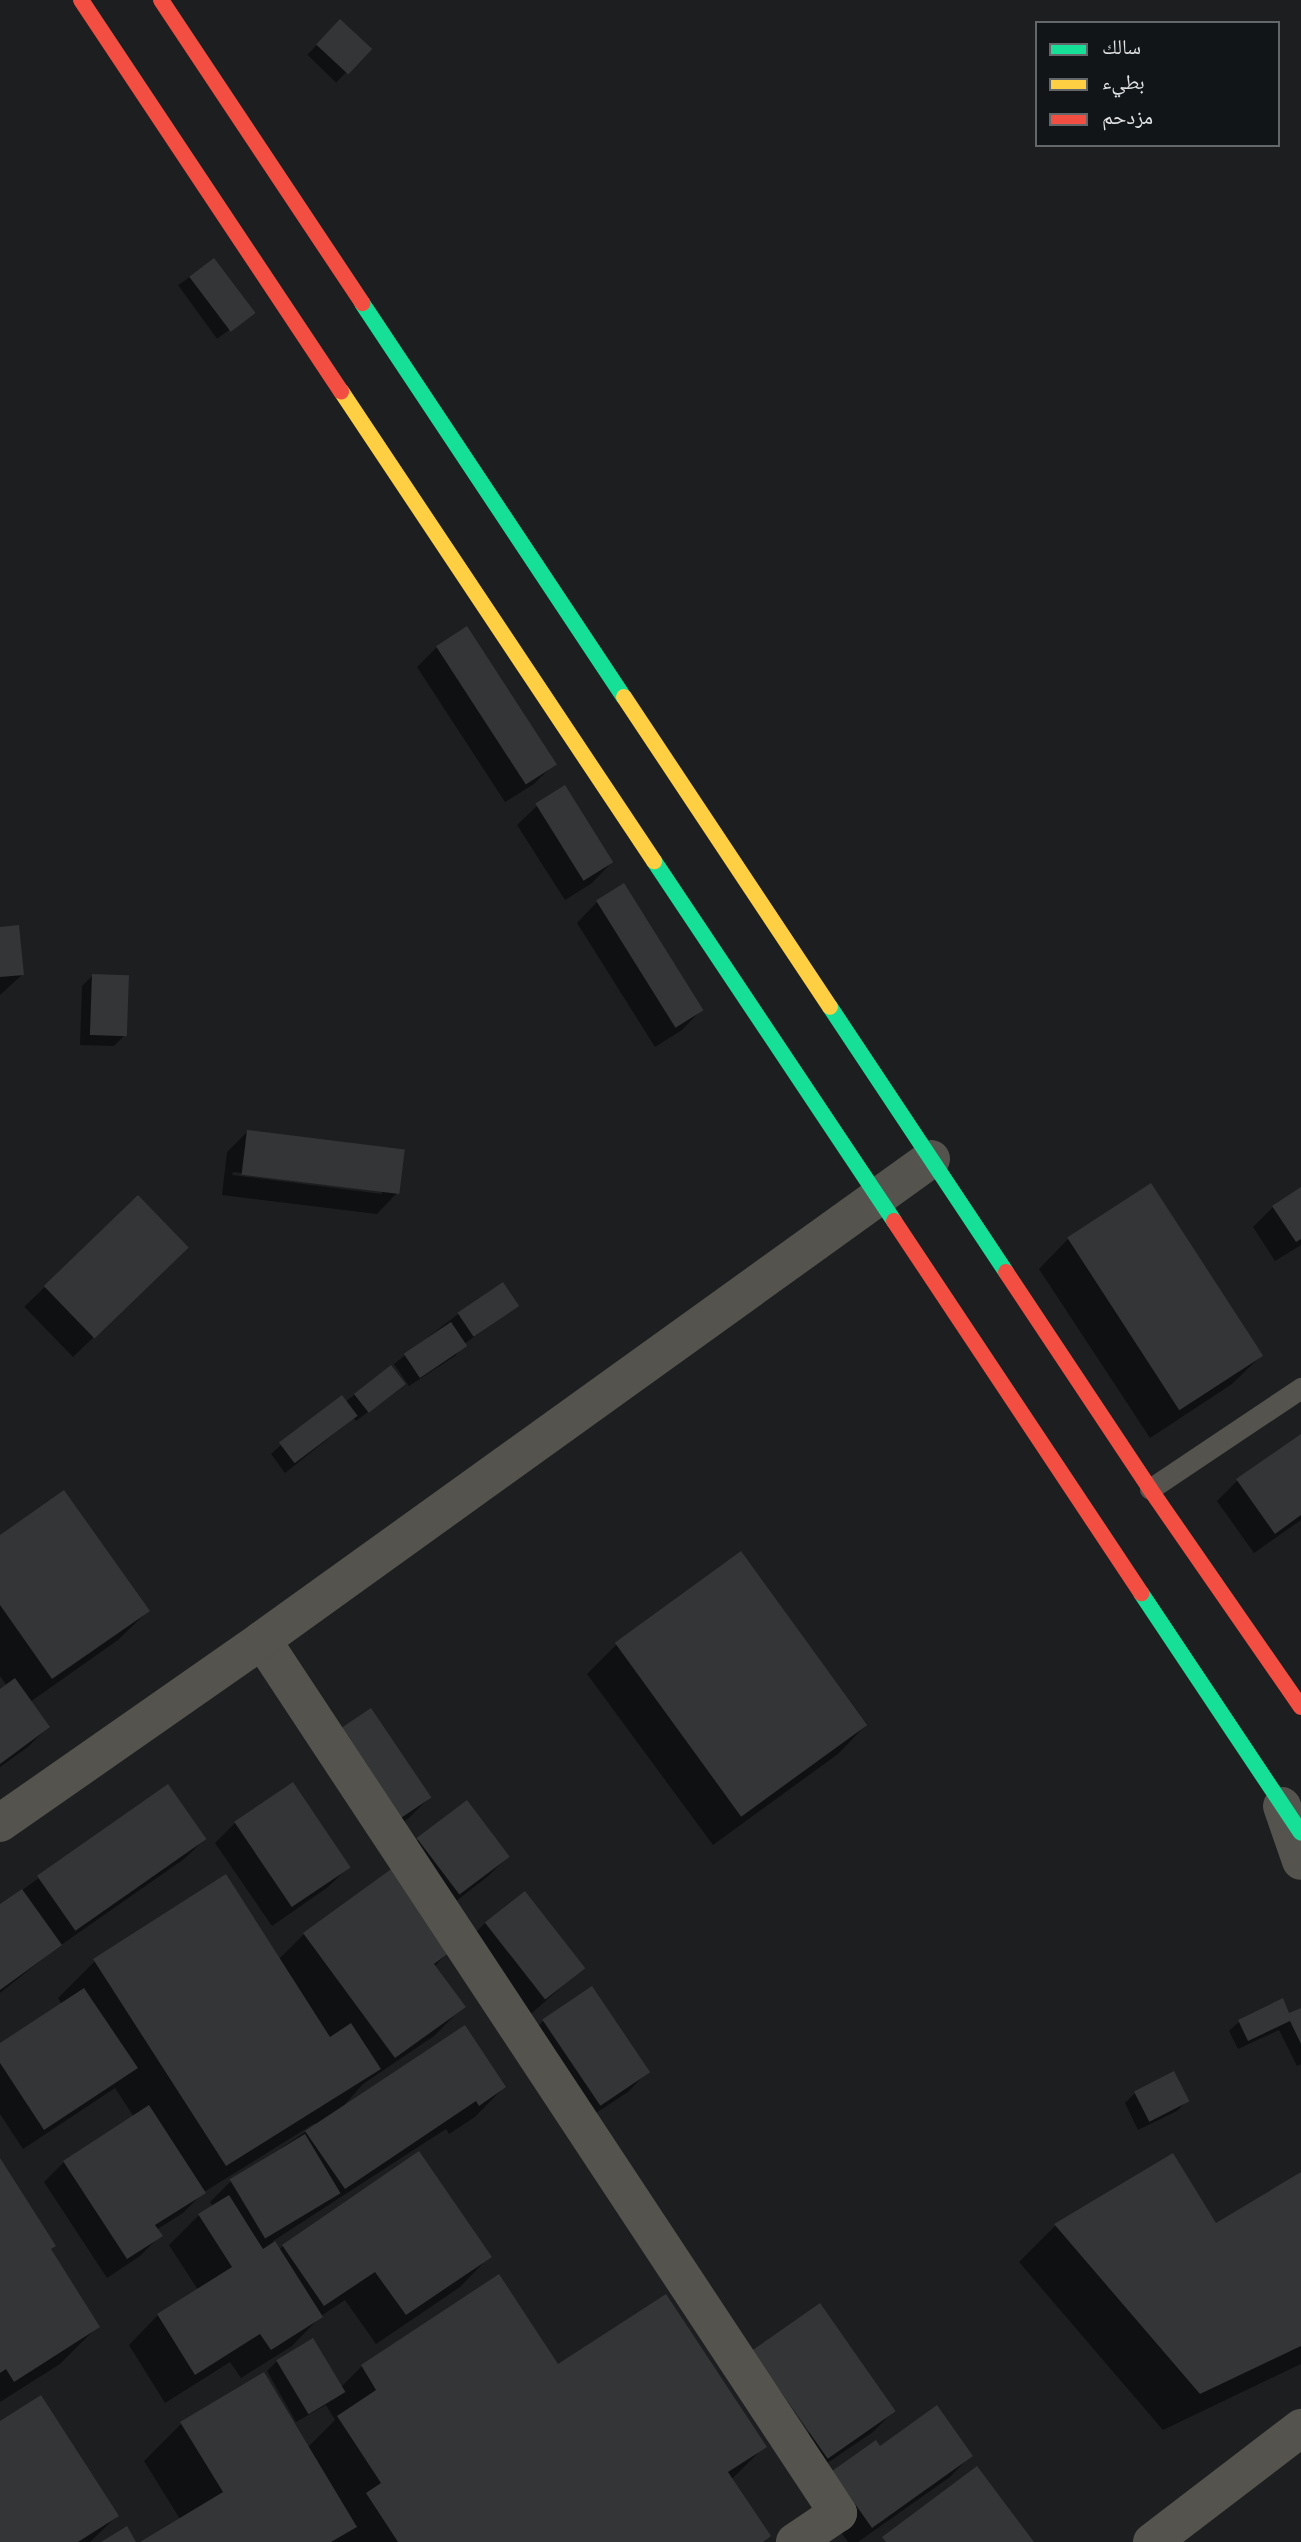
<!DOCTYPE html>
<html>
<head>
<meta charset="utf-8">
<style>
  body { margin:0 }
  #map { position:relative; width:1301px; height:2542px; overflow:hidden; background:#1c1e20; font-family:Mulish,"Noto Naskh Arabic",sans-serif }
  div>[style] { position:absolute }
  .shadow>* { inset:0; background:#0007; transform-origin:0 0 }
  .building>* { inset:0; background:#333537; transform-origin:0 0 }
  .lane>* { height:21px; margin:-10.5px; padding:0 10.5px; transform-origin:10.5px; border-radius:10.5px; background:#55534e }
  .street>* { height:38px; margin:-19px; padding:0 19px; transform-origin:19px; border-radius:19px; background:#55534e }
  .fast>* { height:16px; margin:-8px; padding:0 8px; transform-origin:8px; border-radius:8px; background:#16e098 }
  .slow>* { height:16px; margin:-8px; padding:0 8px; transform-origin:8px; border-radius:8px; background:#ffcf43 }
  .jam>* { height:16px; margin:-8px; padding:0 8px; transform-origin:8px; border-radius:8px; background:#f24e42 }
  span { translate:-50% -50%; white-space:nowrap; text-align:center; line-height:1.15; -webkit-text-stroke:6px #121517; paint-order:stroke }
  .legend { position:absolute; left:1035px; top:21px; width:245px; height:126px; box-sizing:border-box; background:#121517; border:2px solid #646769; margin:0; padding:9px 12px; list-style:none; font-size:21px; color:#e0e2e4 }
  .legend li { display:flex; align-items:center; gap:14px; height:35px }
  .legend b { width:35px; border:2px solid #646769 }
</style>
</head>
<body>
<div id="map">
  <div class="shadow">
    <i style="left:340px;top:21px;width:40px;height:47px;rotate:44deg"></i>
    <i style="left:213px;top:260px;width:66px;height:43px;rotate:54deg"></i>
    <i style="clip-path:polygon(437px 647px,555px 763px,534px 784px,505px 802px,417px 667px)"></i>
    <i style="clip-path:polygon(538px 805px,612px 862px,592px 883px,565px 900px,517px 825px)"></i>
    <i style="clip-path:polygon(597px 902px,702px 1009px,682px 1030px,655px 1047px,577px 923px)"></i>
    <i style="clip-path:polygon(0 929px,23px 974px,0 995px)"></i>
    <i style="clip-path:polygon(92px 976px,124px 1036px,114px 1046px,80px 1045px,82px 986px)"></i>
    <i style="clip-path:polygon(evenodd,247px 1132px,397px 1193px,377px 1214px,222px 1195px,227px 1152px,247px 1132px,233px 1172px,382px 1190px,382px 1194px,232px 1175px,233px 1172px)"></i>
    <i style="clip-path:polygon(1301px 1189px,1301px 1245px,1275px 1261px,1253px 1227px,1273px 1207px)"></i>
    <i style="left:138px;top:1197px;width:70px;height:158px;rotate:46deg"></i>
    <i style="clip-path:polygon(1068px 1239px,1262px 1355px,1232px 1384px,1150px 1438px,1039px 1269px)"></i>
    <i style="clip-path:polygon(517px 1306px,464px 1344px,455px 1356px,409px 1386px,394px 1364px,458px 1314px)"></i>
    <i style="clip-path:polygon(391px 1367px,404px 1384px,356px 1421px,354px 1418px,285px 1473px,271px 1454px,281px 1445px,345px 1402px)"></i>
    <i style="clip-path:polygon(1301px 1436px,1301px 1520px,1254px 1553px,1217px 1501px,1237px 1481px)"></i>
    <i style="clip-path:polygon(0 1537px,148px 1611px,118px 1640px,30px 1702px,48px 1727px,28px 1747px,0 1767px,0 1691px,7px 1686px,0 1676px)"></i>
    <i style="clip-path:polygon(741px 1553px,867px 1724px,838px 1754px,713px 1845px,587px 1674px,616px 1645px)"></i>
    <i style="clip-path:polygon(319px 1750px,429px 1798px,409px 1818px,379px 1838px)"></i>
    <i style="clip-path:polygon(167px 1786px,205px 1839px,184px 1859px,54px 1950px,0 1993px,0 1906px)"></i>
    <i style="clip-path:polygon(467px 1803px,508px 1857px,487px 1877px,438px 1915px,397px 1861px,418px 1840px)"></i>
    <i style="clip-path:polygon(235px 1823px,349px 1867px,328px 1887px,272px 1926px,215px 1843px)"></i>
    <i style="clip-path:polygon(524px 1894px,582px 1969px,524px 2020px,464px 1944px,485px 1923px)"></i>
    <i style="clip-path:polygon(304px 1934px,451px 1949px,434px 1967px,463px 2007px,434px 2036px,363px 2084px,341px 2109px,504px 2087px,475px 2117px,449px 2134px,446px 2129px,273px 2241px,279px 2250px,283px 2246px,489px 2257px,460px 2287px,376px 2344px,345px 2300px,321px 2316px,292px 2346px,241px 2378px,230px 2362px,165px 2403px,129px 2345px,158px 2315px,198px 2290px,169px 2245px,199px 2215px,213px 2206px,210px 2202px,231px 2181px,316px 2125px,315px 2123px,204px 2192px,183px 2213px,156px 2230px,160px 2236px,140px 2256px,107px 2278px,44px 2182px,64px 2162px,134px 2117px,115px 2088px,23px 2149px,0 2114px,0 2045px,62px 2005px,58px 1998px,95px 1961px,278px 1960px)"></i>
    <i style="clip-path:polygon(1301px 2010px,1301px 2064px,1297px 2066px,1279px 2030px,1238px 2049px,1229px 2031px,1240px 2021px,1289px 2015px)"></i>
    <i style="clip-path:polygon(543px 2021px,648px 2071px,628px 2092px,579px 2124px,523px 2042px)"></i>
    <i style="clip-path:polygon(1135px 2093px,1187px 2101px,1177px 2111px,1138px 2130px,1125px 2103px)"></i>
    <i style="clip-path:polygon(0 2161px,49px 2250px,97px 2327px,60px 2364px,0 2402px)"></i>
    <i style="clip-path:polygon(1301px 2174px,1301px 2364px,1163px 2430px,1019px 2262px,1056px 2225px,1215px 2225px)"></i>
    <i style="clip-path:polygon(820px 2305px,893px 2412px,873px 2432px,805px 2478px)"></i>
    <i style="clip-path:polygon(312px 2340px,340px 2388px,362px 2366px,557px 2366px,764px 2447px,731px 2480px,769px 2536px,763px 2542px,143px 2542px,180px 2519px,144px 2461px,181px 2424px,307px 2448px,335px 2420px,326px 2405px,296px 2422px,267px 2371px,277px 2361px)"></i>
    <i style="clip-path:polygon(0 2423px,117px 2516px,90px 2542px,0 2542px)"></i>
    <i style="clip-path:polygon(879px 2448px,970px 2456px,950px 2477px,858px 2542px,848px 2542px,813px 2493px)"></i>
  </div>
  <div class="building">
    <i style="left:340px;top:19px;width:44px;height:35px;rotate:43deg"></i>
    <i style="left:214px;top:258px;width:69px;height:31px;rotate:53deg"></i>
    <i style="left:467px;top:626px;width:165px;height:37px;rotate:57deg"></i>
    <i style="left:565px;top:785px;width:91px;height:35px;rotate:58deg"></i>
    <i style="left:624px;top:883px;width:150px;height:33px;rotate:58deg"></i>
    <i style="clip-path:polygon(19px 925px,24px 975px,0 977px,0 927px)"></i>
    <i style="left:92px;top:974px;width:37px;height:61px;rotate:2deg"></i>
    <i style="left:247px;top:1130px;width:159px;height:45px;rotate:7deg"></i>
    <i style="left:1151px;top:1183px;width:206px;height:100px;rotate:57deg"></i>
    <i style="clip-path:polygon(1301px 1187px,1301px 1239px,1296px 1242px,1272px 1206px)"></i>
    <i style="left:138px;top:1195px;width:73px;height:131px;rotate:46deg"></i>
    <i style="left:503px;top:1282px;width:29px;height:55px;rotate:56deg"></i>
    <i style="left:451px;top:1322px;width:29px;height:57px;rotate:56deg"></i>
    <i style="left:391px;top:1365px;width:24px;height:47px;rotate:52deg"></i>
    <i style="left:342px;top:1395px;width:26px;height:79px;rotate:53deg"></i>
    <i style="clip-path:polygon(1301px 1434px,1301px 1515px,1275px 1534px,1236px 1479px)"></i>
    <i style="clip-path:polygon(64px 1490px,150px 1611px,52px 1679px,0 1605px,0 1535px)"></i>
    <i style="left:741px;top:1551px;width:215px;height:156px;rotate:54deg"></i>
    <i style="clip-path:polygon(15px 1678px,50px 1727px,0 1764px,0 1689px)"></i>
    <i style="left:371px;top:1708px;width:108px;height:39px;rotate:56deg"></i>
    <i style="left:293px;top:1782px;width:103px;height:71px;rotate:56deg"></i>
    <i style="left:168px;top:1784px;width:67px;height:160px;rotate:55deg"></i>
    <i style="left:467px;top:1800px;width:71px;height:63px;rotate:53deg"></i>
    <i style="clip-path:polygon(394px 1867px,454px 1949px,434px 1964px,466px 2007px,395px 2058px,303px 1933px)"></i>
    <i style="clip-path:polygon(226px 1874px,330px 2037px,351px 2023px,381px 2069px,226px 2166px,93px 1959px)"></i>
    <i style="clip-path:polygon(22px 1889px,62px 1945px,0 1990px,0 1904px)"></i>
    <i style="left:525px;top:1891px;width:98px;height:51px;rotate:52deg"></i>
    <i style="left:592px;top:1986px;width:104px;height:60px;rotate:56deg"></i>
    <i style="clip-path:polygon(84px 1988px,138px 2068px,44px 2130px,0 2063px,0 2043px)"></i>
    <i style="clip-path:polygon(1283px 1998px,1289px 2013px,1301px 2008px,1301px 2044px,1290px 2021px,1248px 2041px,1238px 2020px)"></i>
    <i style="clip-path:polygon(465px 2025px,506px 2087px,479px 2106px,476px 2101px,345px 2189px,305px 2131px)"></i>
    <i style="left:1174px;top:2071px;width:34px;height:45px;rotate:63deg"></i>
    <i style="clip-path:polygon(149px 2105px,206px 2193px,155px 2225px,163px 2236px,127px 2259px,63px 2161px)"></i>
    <i style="left:305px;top:2134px;width:69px;height:88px;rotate:59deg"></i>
    <i style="clip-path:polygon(419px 2151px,492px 2257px,406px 2315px,375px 2272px,324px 2306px,282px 2245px)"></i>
    <i style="clip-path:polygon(1173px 2153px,1216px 2223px,1301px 2172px,1301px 2346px,1200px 2394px,1054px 2224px)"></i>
    <i style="clip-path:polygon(0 2158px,56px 2246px,51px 2249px,100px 2327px,14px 2382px,6px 2369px,0 2373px)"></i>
    <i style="clip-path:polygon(229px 2195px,263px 2249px,275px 2241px,323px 2317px,271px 2350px,260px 2334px,195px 2375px,157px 2314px,232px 2267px,198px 2214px)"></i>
    <i style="clip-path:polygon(499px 2274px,558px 2364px,666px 2294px,767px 2447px,728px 2472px,771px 2536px,763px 2542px,398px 2542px,366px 2493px,381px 2483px,337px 2416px,376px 2390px,361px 2365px)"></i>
    <i style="left:820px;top:2303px;width:132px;height:83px;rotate:55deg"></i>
    <i style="left:313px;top:2338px;width:63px;height:43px;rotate:59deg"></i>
    <i style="clip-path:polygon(264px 2372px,357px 2527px,331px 2542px,140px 2542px,223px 2492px,180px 2422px)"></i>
    <i style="clip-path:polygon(41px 2395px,119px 2516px,78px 2542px,0 2542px,0 2421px)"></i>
    <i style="clip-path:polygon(937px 2405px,973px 2456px,872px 2528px,832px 2471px,876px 2440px,880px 2446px)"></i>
    <i style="clip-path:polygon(977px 2466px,1034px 2542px,886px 2542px,882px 2537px)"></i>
    <i style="clip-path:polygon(127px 2526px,136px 2542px,101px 2542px)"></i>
  </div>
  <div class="lane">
    <i style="left:1150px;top:1489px;width:182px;rotate:-33.8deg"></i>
  </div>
  <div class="street">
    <i style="left:262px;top:1640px;width:1046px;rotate:56.58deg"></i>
    <i style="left:838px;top:2513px;width:52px;rotate:146deg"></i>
    <i style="left:1282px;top:1806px;width:58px;rotate:70.9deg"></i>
    <i style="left:0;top:1823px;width:320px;rotate:-34.9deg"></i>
    <i style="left:262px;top:1640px;width:824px;rotate:-35.72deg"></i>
    <i style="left:1152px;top:2542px;width:188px;rotate:-37.4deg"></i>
  </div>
  <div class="fast">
    <i style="left:362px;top:303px;width:473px;rotate:56.4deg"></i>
    <i style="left:654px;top:861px;width:433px;rotate:56.3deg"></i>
    <i style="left:830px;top:1007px;width:318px;rotate:56.4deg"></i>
    <i style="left:1141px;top:1593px;width:288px;rotate:56.3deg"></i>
  </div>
  <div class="slow">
    <i style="left:341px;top:391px;width:565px;rotate:56.34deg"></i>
    <i style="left:624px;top:697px;width:372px;rotate:56.4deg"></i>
  </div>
  <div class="jam">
    <i style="left:81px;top:0;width:470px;rotate:56.4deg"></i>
    <i style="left:161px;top:0;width:364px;rotate:56.4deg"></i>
    <i style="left:894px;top:1221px;width:447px;rotate:56.4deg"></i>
    <i style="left:1006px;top:1272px;width:260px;rotate:56.4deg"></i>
    <i style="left:1150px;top:1489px;width:265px;rotate:55.3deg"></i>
  </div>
  <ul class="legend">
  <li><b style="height:9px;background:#16e098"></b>سالك</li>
  <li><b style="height:9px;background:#ffcf43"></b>بطيء</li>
  <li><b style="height:9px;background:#f24e42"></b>مزدحم</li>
  </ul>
</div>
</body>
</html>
